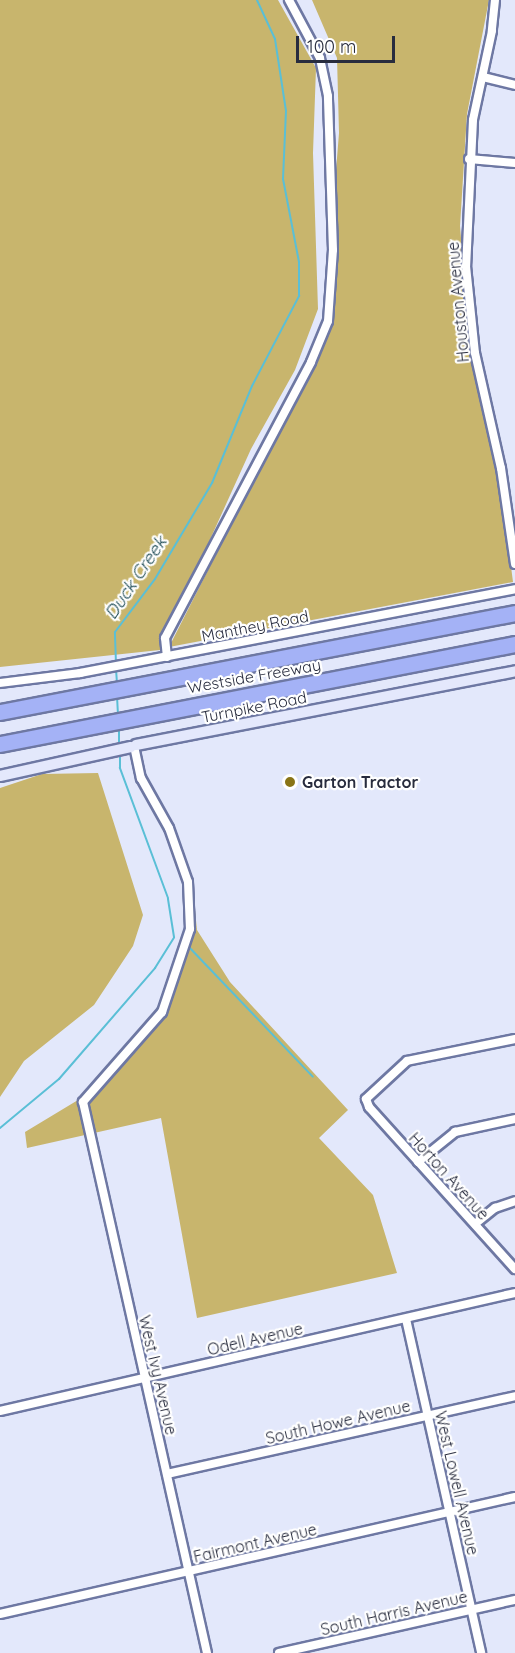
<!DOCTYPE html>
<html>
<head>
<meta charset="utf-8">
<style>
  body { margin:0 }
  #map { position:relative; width:515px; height:1653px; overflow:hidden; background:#e3e8fb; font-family:Quicksand,sans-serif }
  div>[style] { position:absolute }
  .green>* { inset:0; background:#c8b56d }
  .stream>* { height:2px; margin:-1px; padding:0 1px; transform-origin:1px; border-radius:1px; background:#5abfd6 }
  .roads { filter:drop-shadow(2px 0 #6e78a3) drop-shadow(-2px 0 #6e78a3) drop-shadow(0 2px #6e78a3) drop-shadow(0 -2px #6e78a3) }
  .street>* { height:8px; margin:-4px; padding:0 4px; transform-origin:4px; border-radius:4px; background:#fff }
  .secondary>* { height:10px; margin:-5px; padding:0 5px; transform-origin:5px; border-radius:5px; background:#e4e8fc }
  .highway>* { height:15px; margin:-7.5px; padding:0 7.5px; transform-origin:7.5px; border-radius:7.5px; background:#a4b2f6 }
  .dots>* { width:16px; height:16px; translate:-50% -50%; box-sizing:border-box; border:3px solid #fff; border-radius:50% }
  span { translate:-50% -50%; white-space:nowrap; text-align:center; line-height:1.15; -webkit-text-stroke:4.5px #fff; paint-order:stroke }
  .street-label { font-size:16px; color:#282c3e }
  .poi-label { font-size:16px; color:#282c3e; font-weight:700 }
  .left { translate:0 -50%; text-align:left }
  .water-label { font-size:18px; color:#1f4c56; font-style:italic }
  .scale { position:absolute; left:296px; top:36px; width:99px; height:27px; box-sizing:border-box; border:3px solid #282c3e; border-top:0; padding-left:8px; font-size:18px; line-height:21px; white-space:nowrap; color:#282c3e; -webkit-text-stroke:4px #fff; paint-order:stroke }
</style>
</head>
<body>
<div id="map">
  <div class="green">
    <i style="clip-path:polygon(0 0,278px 0,316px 68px,313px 153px,318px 309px,295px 370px,251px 449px,160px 650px,0 667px)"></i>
    <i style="clip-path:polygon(312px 0,489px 0,467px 114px,460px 226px,470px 346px,500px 481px,513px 582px,169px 647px,331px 328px,338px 265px,335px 183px,339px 133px,337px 58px)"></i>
    <i style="clip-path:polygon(98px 773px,143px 915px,133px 946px,94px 1005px,24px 1061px,0 1097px,0 788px,42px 774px)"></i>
    <i style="clip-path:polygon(193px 891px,197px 930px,230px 982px,348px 1110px,319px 1138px,373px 1195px,397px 1273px,197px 1318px,161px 1118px,27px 1148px,25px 1132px,83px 1097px,145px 1036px,174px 986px)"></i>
  </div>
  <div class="stream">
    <i style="left:116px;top:664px;width:32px;rotate:-92deg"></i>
    <i style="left:115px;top:632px;width:66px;rotate:-53deg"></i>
    <i style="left:155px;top:579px;width:112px;rotate:-59.3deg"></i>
    <i style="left:212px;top:483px;width:105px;rotate:-67.6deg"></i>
    <i style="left:252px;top:386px;width:102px;rotate:-62.4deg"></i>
    <i style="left:299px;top:296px;width:34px;rotate:-90deg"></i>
    <i style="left:299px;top:262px;width:85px;rotate:-100.9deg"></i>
    <i style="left:283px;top:179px;width:68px;rotate:-87.5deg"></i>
    <i style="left:286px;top:111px;width:73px;rotate:-98.7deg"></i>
    <i style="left:275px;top:39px;width:43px;rotate:-114.8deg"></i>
    <i style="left:116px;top:669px;width:16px;rotate:86deg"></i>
    <i style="left:117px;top:696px;width:19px;rotate:87deg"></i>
    <i style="left:119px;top:726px;width:19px;rotate:90deg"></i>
    <i style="left:187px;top:945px;width:182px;rotate:46.3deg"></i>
    <i style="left:0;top:1128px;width:77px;rotate:-39.7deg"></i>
    <i style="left:59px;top:1079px;width:147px;rotate:-49.1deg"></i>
    <i style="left:155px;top:968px;width:36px;rotate:-58deg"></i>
    <i style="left:174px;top:937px;width:39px;rotate:-99deg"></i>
    <i style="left:168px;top:898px;width:139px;rotate:-110.3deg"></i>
    <i style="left:120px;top:768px;width:15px;rotate:-90deg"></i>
  </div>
  <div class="roads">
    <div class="street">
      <i style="left:495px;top:0;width:31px;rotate:96deg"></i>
      <i style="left:492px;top:31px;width:91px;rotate:102.1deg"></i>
      <i style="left:473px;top:120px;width:146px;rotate:92.7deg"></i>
      <i style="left:466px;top:266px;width:87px;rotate:84.1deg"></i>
      <i style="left:475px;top:353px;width:118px;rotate:77.3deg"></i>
      <i style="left:501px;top:468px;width:97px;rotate:81.7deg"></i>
      <i style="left:483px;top:77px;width:33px;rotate:14deg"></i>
      <i style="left:469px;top:159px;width:46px;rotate:5deg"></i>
      <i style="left:167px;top:657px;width:19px;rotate:-96deg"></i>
      <i style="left:165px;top:638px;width:312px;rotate:-62.1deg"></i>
      <i style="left:311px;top:362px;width:44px;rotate:-67.5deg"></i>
      <i style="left:328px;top:321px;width:71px;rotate:-86deg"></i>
      <i style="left:333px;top:250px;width:154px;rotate:-91.9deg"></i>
      <i style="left:328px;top:96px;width:39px;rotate:-102deg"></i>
      <i style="left:320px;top:58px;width:66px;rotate:-118.1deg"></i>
      <i style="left:0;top:683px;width:81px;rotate:-7.1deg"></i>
      <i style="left:80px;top:673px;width:443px;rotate:-10.9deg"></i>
      <i style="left:134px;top:746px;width:33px;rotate:78deg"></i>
      <i style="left:141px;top:778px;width:57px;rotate:60.8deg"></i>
      <i style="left:169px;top:828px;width:57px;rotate:70.6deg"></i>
      <i style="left:188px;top:882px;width:47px;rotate:87.6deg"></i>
      <i style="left:190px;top:929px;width:88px;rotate:108.6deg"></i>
      <i style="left:162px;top:1012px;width:120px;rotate:131.3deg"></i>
      <i style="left:83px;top:1102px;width:565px;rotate:77.32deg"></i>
      <i style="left:515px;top:1039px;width:110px;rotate:168.5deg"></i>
      <i style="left:407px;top:1061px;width:56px;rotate:137.2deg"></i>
      <i style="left:366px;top:1099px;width:9px;rotate:69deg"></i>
      <i style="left:369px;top:1107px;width:218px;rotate:48deg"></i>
      <i style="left:418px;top:1162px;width:48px;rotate:-39deg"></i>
      <i style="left:455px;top:1132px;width:61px;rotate:-12.2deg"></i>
      <i style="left:475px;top:1224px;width:26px;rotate:-39deg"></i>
      <i style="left:495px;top:1208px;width:21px;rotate:-19deg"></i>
      <i style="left:406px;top:1319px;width:342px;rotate:77.3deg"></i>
      <i style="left:0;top:1411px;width:528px;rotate:-12.91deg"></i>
      <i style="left:167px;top:1474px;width:357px;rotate:-12.6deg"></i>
      <i style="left:0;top:1614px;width:528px;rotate:-12.8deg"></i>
      <i style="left:279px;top:1653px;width:242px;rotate:-12.7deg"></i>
    </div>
    <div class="secondary">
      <i style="left:136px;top:745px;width:386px;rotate:-11deg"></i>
      <i style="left:0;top:776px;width:134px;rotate:-12.5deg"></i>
    </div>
    <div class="highway">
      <i style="left:0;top:712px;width:524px;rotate:-10.88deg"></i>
      <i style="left:0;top:744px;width:525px;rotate:-10.99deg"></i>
    </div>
  </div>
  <div class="dots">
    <i style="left:290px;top:782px;background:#897416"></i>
  </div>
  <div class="street-label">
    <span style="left:458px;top:302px;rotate:-95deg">Houston Avenue</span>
    <span style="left:255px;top:626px;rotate:-11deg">Manthey Road</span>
    <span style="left:254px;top:676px;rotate:-10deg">Westside Freeway</span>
    <span style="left:254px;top:707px;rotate:-11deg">Turnpike Road</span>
    <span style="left:449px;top:1176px;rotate:48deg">Horton Avenue</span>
    <span style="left:255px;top:1339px;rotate:-13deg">Odell Avenue</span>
    <span style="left:158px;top:1375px;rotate:77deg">West Ivy Avenue</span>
    <span style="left:338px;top:1422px;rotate:-13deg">South Howe Avenue</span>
    <span style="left:457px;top:1483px;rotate:77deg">West Lowell Avenue</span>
    <span style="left:255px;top:1543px;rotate:-13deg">Fairmont Avenue</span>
    <span style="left:394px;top:1613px;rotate:-13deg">South Harris Avenue</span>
  </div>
  <div class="poi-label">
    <span class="left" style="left:302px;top:782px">Garton Tractor</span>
  </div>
  <div class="water-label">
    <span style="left:136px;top:578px;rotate:-56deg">Duck Creek</span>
  </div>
  <div class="scale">100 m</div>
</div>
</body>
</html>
